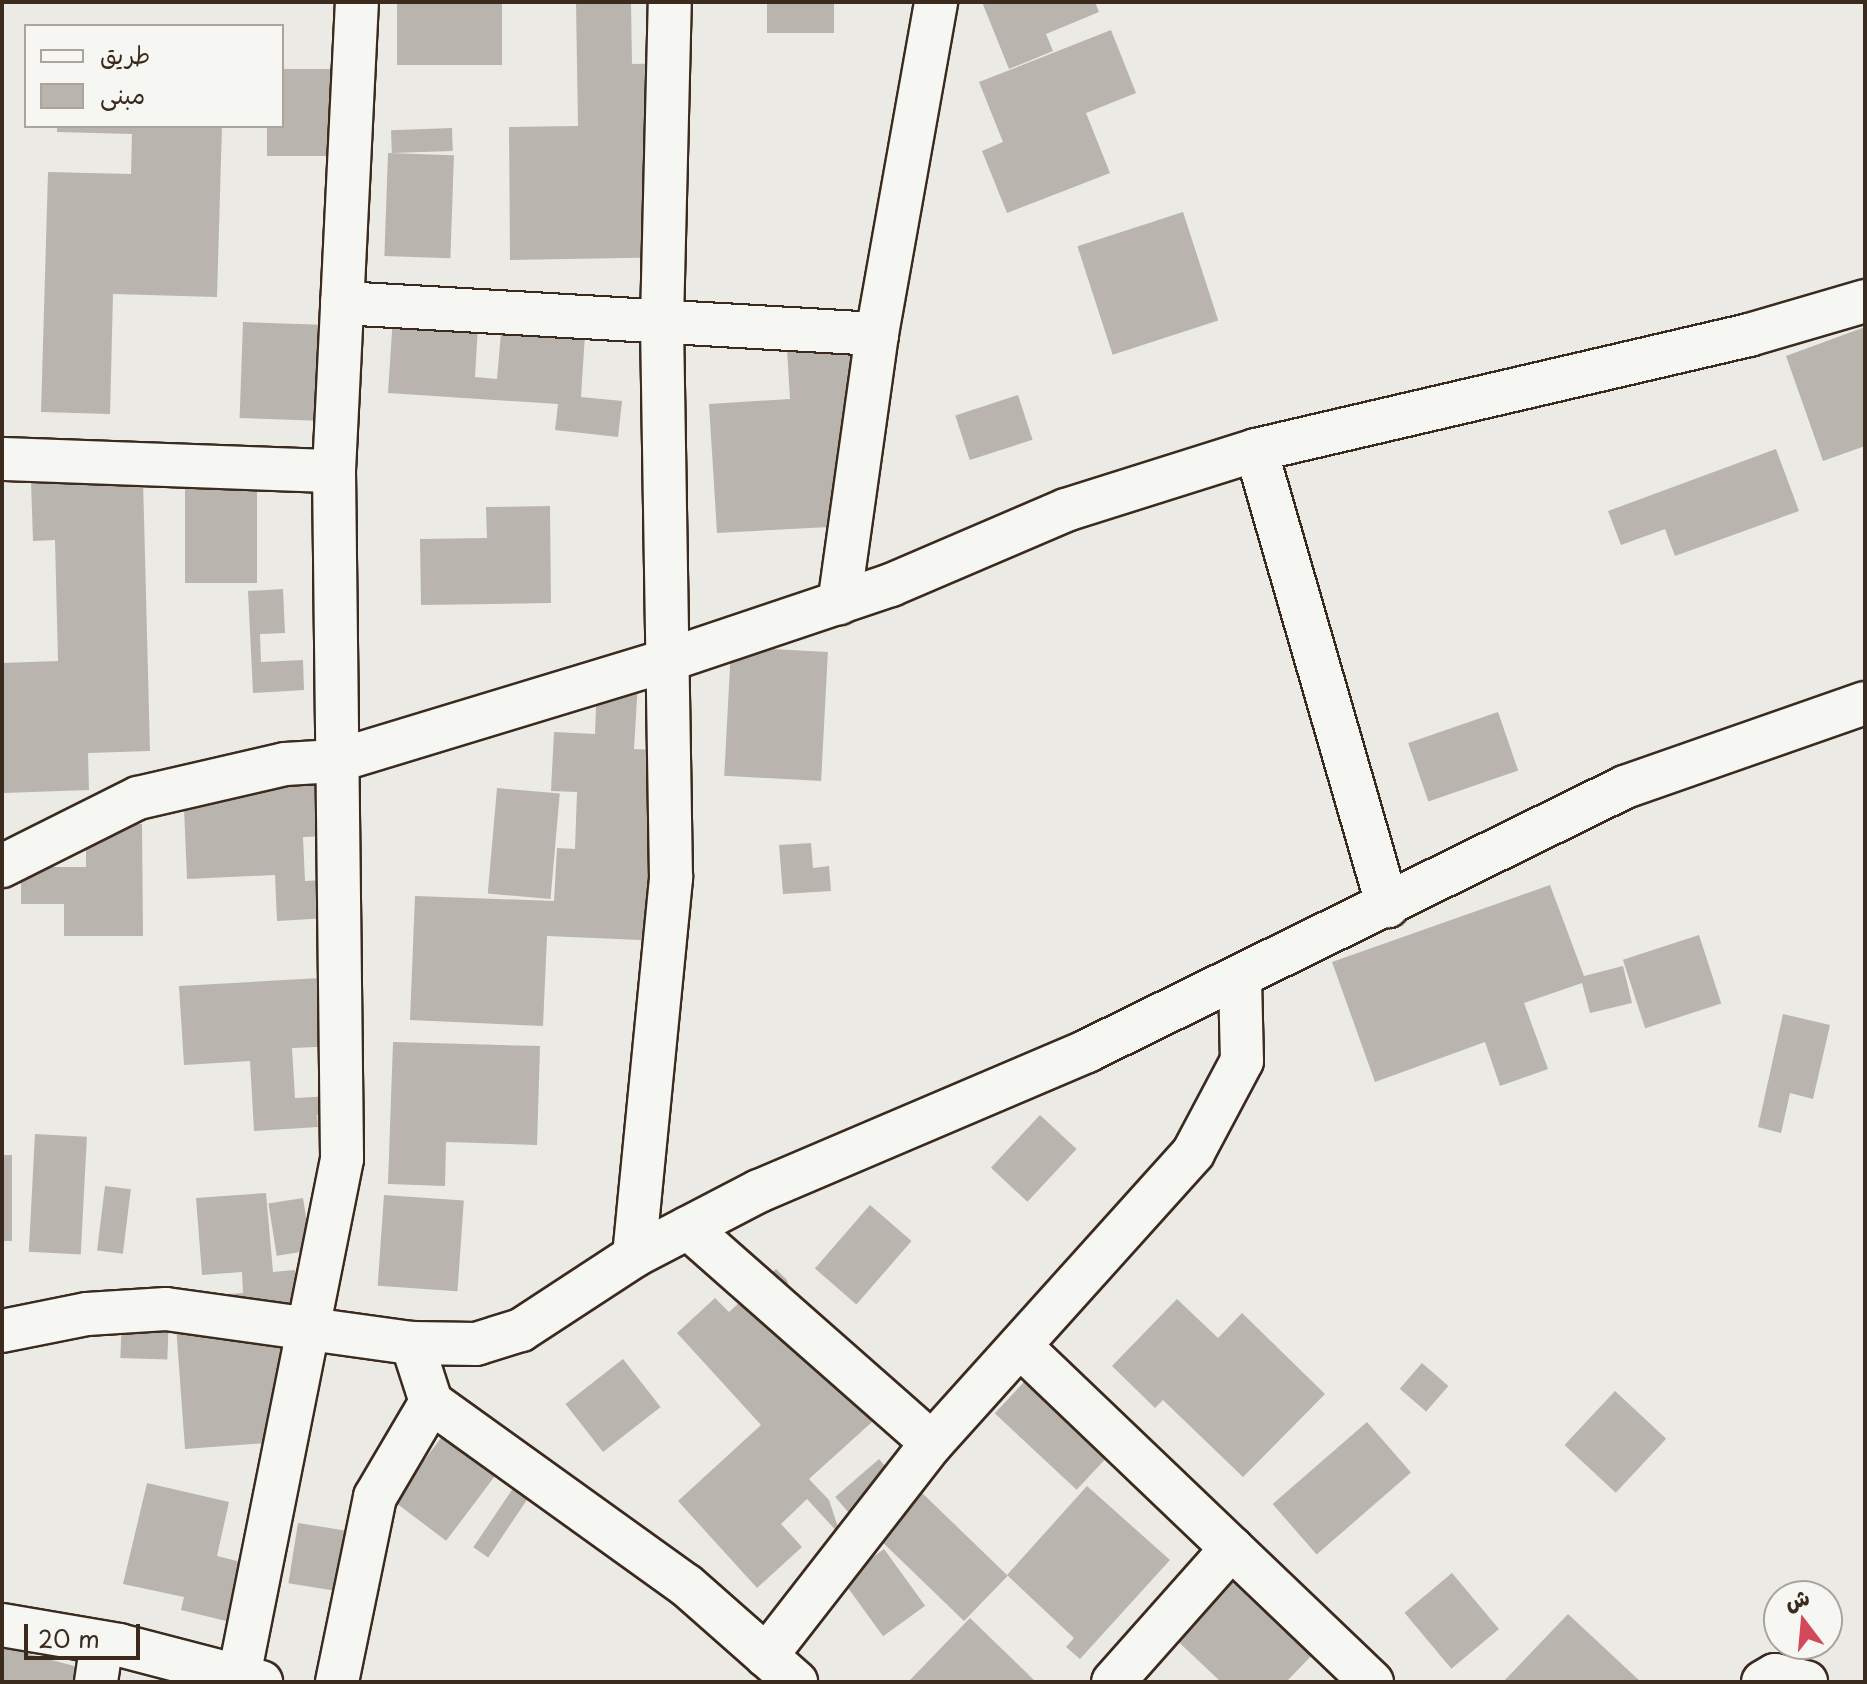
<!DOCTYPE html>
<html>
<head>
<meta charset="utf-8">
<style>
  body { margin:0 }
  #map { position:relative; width:1867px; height:1684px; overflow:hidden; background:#ebeae5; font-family:"Playpen Sans","Playpen Sans Arabic",sans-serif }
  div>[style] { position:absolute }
  .building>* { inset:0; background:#bab4ae; transform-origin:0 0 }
  .roads { filter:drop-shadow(2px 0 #3b2a1e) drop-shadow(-2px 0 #3b2a1e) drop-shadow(0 2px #3b2a1e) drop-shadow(0 -2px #3b2a1e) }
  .minor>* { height:42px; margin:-21px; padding:0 21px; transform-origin:21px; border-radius:21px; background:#f6f6f2 }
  span { translate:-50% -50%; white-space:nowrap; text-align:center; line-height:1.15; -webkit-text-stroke:8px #f6f6f2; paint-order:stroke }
  .frame { position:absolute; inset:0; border:4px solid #3b2a1e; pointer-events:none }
  .legend { position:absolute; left:24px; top:24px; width:260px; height:104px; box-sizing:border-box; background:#f6f6f2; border:2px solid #aba49d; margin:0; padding:10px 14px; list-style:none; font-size:24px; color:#3b2a1e }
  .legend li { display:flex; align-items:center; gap:16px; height:40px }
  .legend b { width:40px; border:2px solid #aba49d }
  .north { position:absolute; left:1763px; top:1580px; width:80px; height:80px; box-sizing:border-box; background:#f6f6f2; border:2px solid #aba49d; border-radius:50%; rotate:344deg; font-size:22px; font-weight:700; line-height:32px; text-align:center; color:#3b2a1e }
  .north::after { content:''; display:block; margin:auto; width:28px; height:36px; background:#d1495b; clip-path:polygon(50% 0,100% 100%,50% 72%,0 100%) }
  .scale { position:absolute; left:24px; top:1624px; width:116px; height:36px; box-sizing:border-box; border:4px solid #3b2a1e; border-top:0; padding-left:10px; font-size:24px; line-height:28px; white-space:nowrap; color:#3b2a1e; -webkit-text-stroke:6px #f6f6f2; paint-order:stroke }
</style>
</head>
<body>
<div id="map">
  <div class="building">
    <i style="left:397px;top:2px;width:105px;height:63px"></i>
    <i style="clip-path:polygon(576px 2px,631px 2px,632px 64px,680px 63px,682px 257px,510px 260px,509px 127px,578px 126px)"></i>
    <i style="left:767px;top:2px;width:67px;height:31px"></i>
    <i style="clip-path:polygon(982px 2px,1095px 2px,1099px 12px,1046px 34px,1053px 51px,1009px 69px)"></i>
    <i style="clip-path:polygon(1111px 30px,1136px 93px,1086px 113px,1110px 173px,1007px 213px,982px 151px,1003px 142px,979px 82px)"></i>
    <i style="clip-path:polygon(282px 69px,345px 69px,345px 156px,267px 156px,267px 126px,282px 126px)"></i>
    <i style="clip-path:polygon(57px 126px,222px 126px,217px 297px,113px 294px,110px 414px,41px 412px,48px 172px,131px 174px,132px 134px,57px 132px)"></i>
    <i style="left:452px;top:128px;width:23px;height:61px;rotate:88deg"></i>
    <i style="left:388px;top:153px;width:66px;height:103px;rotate:2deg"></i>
    <i style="left:1183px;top:212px;width:114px;height:111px;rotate:72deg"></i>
    <i style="clip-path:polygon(395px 286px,480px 291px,475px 377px,497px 379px,504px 298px,587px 303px,581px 397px,622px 401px,618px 437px,555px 430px,558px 404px,388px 393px)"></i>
    <i style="left:243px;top:322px;width:92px;height:96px;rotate:2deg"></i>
    <i style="clip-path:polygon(1865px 327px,1865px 446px,1823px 461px,1786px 356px)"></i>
    <i style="clip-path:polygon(858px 328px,829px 527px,717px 533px,709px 404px,790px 399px,786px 332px)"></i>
    <i style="left:1018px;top:395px;width:47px;height:66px;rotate:72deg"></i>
    <i style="clip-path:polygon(1776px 449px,1799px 511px,1675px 556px,1665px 529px,1621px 545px,1608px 511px)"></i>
    <i style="left:257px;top:461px;width:122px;height:72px;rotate:90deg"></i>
    <i style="clip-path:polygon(143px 479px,150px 751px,88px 753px,89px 790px,4px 793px,2px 663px,58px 661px,55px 540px,33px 541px,31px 481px)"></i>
    <i style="clip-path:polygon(550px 506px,551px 603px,421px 605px,420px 539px,487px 538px,486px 507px)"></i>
    <i style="clip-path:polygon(283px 589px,285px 633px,260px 634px,261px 662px,303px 660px,304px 690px,253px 693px,248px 591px)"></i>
    <i style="left:731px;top:647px;width:97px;height:129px;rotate:3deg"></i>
    <i style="clip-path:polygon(597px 680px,638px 682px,634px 749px,673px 751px,664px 941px,547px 936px,543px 1026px,410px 1020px,415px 896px,554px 901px,557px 848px,575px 849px,577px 792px,551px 791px,554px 732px,595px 734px)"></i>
    <i style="left:1498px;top:712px;width:62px;height:95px;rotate:71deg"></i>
    <i style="clip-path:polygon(334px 755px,327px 836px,303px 837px,305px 881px,344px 879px,345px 917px,277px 921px,275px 875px,187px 879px,183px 785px)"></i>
    <i style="left:497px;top:788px;width:63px;height:106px;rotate:5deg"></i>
    <i style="clip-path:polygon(142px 824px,143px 936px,64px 936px,64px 904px,21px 904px,21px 867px,86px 867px,86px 825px)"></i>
    <i style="clip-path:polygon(811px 843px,813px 868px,829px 866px,831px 891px,783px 894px,779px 845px)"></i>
    <i style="clip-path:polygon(1550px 885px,1584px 976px,1623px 966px,1632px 1003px,1590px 1013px,1582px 983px,1524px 1003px,1548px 1069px,1500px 1086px,1485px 1042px,1375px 1082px,1332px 962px)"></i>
    <i style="left:1699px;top:935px;width:72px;height:80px;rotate:72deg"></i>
    <i style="clip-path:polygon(338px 977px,342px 1046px,292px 1048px,295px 1098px,331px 1096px,332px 1114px,317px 1115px,318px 1127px,254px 1131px,250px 1061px,184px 1065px,179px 986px)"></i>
    <i style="clip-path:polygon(1783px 1014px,1830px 1025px,1813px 1099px,1790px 1093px,1781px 1133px,1758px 1127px)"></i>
    <i style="clip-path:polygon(393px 1042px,540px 1046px,537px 1145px,446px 1142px,445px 1186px,388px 1184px)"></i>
    <i style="left:1040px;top:1115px;width:50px;height:72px;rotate:43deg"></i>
    <i style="left:35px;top:1134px;width:52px;height:118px;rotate:3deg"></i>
    <i style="left:2px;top:1155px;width:10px;height:86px"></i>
    <i style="left:105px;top:1186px;width:26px;height:65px;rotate:7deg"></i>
    <i style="clip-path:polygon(266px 1193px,273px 1272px,295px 1270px,307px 1440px,185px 1449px,174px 1298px,243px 1293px,242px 1272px,202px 1275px,196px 1198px)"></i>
    <i style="left:384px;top:1195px;width:80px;height:91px;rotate:4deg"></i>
    <i style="left:303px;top:1198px;width:53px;height:35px;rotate:81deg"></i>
    <i style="left:870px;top:1205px;width:55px;height:84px;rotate:41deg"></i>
    <i style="clip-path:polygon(776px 1269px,787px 1280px,812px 1356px,883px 1412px,809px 1479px,829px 1500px,841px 1536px,807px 1499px,781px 1524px,802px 1547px,757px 1588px,678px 1501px,761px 1425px,677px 1333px,715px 1298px,729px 1312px)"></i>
    <i style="clip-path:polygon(1177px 1299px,1218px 1338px,1242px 1313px,1325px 1394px,1243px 1477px,1163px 1400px,1155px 1408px,1112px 1366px)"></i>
    <i style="left:122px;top:1312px;width:47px;height:46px;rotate:2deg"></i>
    <i style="left:623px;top:1359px;width:61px;height:73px;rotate:52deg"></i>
    <i style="left:1422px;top:1363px;width:35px;height:34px;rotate:41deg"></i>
    <i style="left:1037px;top:1368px;width:112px;height:62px;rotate:43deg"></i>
    <i style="left:1615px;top:1391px;width:70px;height:74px;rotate:43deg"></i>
    <i style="left:1367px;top:1422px;width:67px;height:125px;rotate:49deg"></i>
    <i style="left:447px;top:1430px;width:66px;height:89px;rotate:37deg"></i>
    <i style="left:879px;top:1459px;width:23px;height:58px;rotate:49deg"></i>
    <i style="left:518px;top:1481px;width:18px;height:80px;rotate:34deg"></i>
    <i style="clip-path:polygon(147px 1483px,229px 1502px,217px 1556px,253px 1565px,267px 1631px,181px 1610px,184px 1597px,123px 1584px)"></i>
    <i style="clip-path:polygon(1087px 1486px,1170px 1560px,1080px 1659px,1066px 1647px,1074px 1638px,1007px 1575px)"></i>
    <i style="left:920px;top:1491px;width:122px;height:63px;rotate:44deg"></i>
    <i style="left:298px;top:1523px;width:60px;height:61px;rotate:9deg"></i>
    <i style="clip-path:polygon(1254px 1540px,1342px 1624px,1286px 1682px,1221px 1682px,1167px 1631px)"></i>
    <i style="left:884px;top:1549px;width:70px;height:52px;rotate:54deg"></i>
    <i style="left:1452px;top:1573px;width:73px;height:62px;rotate:50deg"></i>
    <i style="clip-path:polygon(1568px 1614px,1641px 1682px,1503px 1682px)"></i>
    <i style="clip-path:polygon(970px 1618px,1036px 1682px,908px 1682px)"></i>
    <i style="clip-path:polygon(2px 1622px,35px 1631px,29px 1654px,93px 1671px,90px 1682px,2px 1682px)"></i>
  </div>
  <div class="roads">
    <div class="minor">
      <i style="left:342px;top:303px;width:536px;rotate:3.32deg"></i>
      <i style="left:877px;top:334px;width:272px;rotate:98deg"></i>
      <i style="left:877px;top:334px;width:337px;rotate:-79.9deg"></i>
      <i style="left:1256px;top:450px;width:475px;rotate:73.9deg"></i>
      <i style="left:2px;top:459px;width:332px;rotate:2.1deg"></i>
      <i style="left:334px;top:471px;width:688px;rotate:89.33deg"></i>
      <i style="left:342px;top:1159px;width:527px;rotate:101.27deg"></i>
      <i style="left:334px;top:471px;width:470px;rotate:-87.2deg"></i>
      <i style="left:2px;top:866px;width:152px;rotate:-26.6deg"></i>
      <i style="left:138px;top:798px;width:151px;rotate:-13deg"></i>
      <i style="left:285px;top:764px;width:51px;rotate:-3.4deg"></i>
      <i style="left:336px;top:761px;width:347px;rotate:-16.9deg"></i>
      <i style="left:668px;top:660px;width:235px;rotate:-18.6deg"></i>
      <i style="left:891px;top:585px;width:190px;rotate:-23.2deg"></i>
      <i style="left:1066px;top:510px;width:199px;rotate:-17.5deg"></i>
      <i style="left:1256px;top:450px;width:506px;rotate:-13.13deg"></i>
      <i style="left:1749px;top:335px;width:121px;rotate:-16.3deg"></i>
      <i style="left:688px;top:1228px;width:325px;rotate:41.4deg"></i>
      <i style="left:634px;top:1256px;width:380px;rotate:-84.4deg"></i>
      <i style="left:671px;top:878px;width:557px;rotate:-90.93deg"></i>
      <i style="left:662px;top:321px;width:319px;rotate:-88.6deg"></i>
      <i style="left:2px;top:1331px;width:87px;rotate:-11.3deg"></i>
      <i style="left:87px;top:1314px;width:79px;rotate:-3.6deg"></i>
      <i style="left:166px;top:1309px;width:248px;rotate:7.9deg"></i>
      <i style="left:412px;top:1343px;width:64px;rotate:0.9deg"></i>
      <i style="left:476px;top:1344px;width:47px;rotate:-17.3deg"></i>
      <i style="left:521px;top:1330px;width:135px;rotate:-33.2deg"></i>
      <i style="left:634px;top:1256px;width:141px;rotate:-27.5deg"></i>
      <i style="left:759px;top:1191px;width:357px;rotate:-23.1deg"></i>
      <i style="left:1087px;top:1051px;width:599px;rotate:-26.14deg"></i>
      <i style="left:1625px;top:787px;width:254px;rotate:-19.3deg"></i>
      <i style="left:412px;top:1343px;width:62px;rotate:72.1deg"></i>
      <i style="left:431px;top:1402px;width:314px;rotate:35.7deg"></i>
      <i style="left:686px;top:1585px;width:147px;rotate:41.4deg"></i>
      <i style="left:1020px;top:1346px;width:487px;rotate:43.7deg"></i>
      <i style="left:2px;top:1625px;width:119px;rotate:9.7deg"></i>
      <i style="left:119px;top:1645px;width:147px;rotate:14.6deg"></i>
      <i style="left:766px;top:1656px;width:270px;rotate:-52.1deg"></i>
      <i style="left:932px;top:1443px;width:390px;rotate:-48deg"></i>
      <i style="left:1193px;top:1153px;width:104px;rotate:-62deg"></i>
      <i style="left:1242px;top:1061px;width:83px;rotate:-91.4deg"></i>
      <i style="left:96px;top:1682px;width:40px;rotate:-81.5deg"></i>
      <i style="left:337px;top:1682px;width:189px;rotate:-78.4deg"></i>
      <i style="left:375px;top:1497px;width:110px;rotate:-59.5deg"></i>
      <i style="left:1113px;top:1682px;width:179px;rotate:-48.4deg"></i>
      <i style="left:1763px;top:1682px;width:14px;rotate:-30deg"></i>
      <i style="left:1775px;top:1675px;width:32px;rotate:13deg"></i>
    </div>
  </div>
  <div class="frame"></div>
  <ul class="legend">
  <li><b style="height:10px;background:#f6f6f2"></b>طريق</li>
  <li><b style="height:22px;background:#bab4ae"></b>مبنى</li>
  </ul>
  <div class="north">ش</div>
  <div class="scale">20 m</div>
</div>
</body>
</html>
